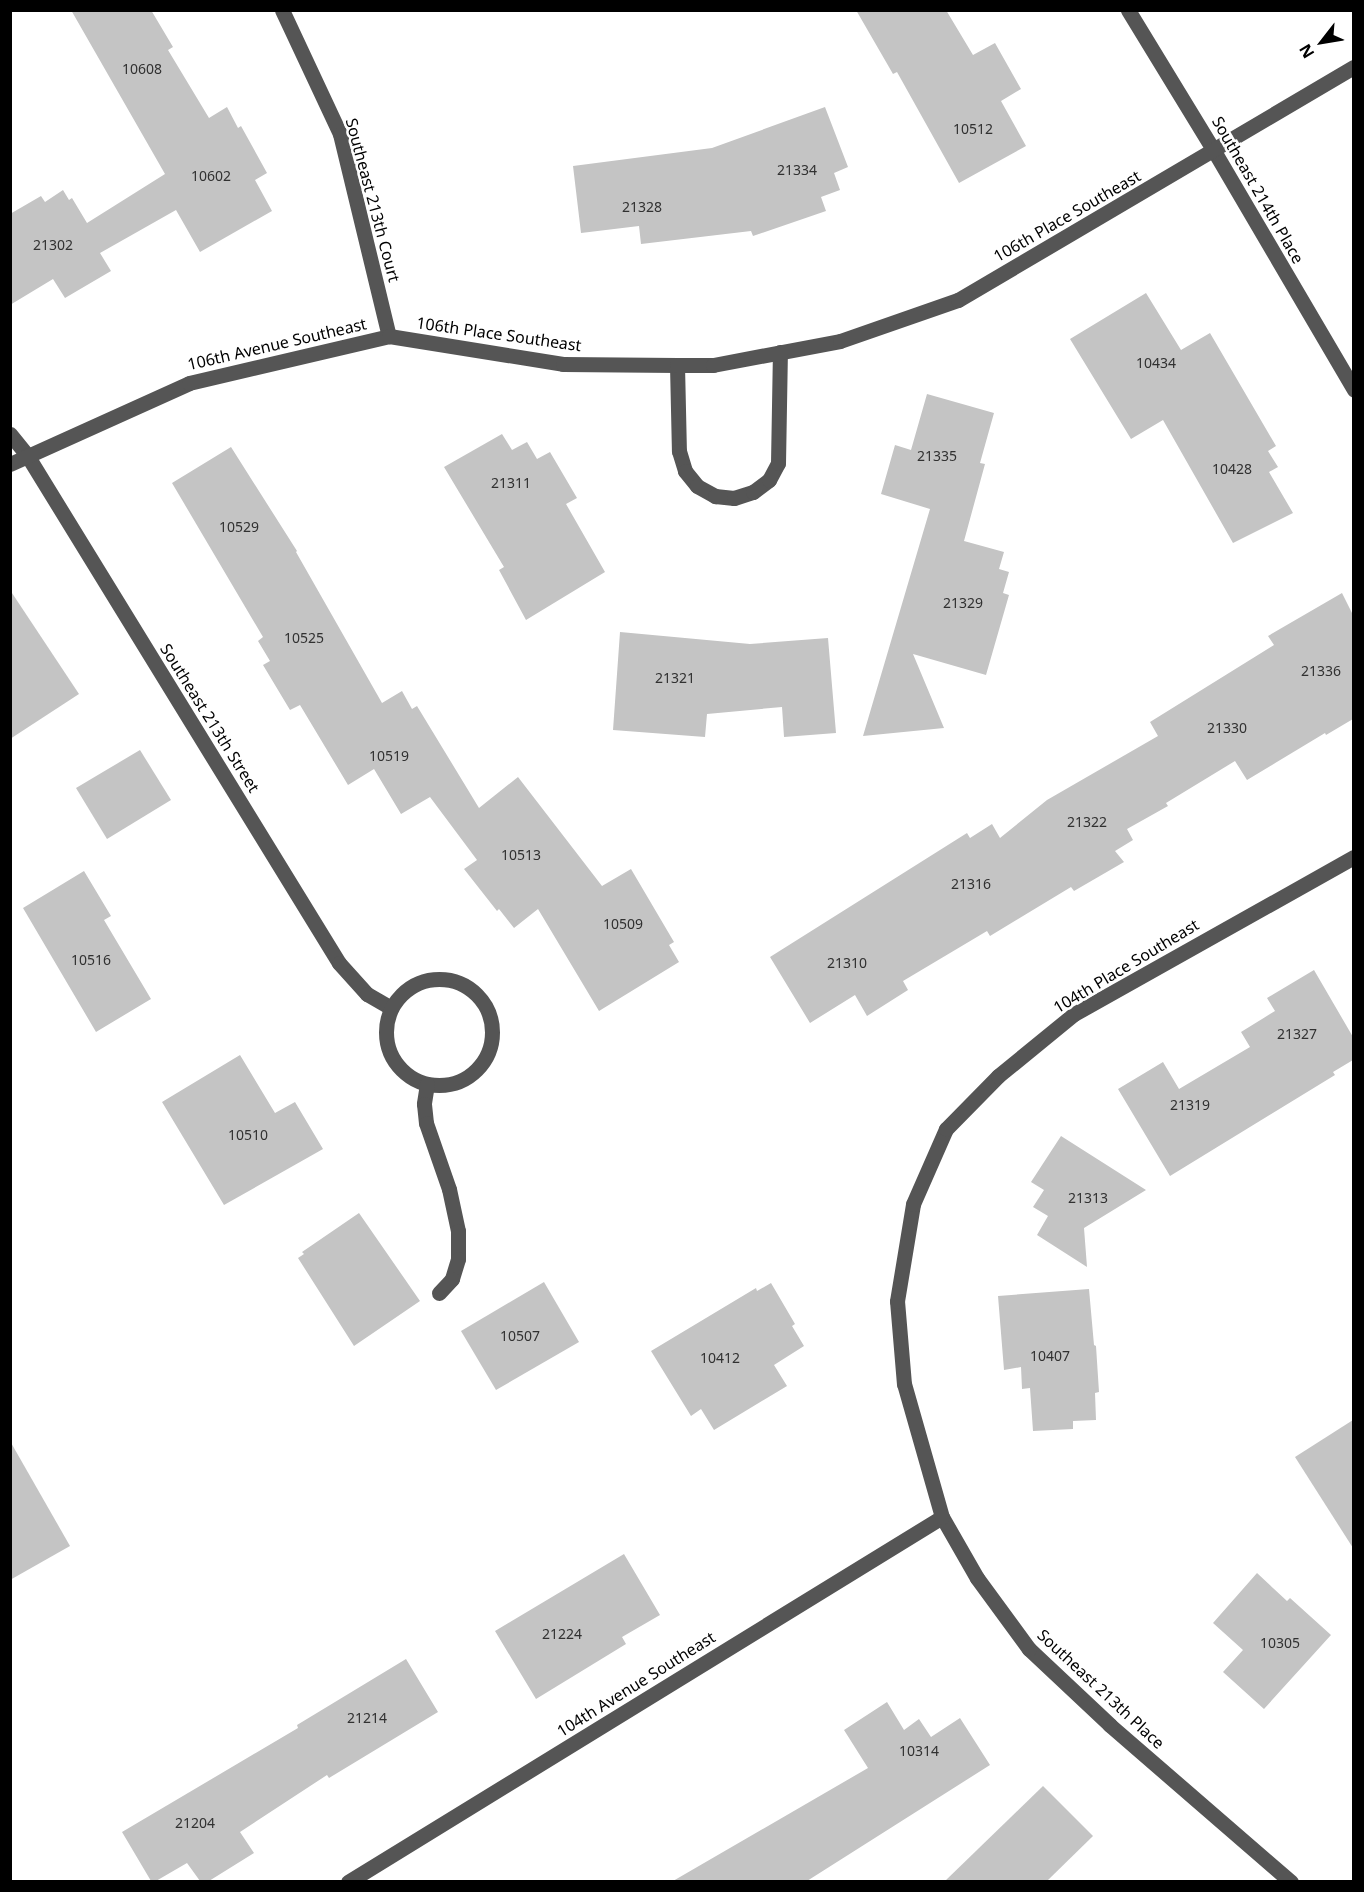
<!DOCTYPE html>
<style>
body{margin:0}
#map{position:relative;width:1364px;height:1892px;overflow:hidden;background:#fff;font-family:"Noto Sans",sans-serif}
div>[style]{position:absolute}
.building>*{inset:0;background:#c4c4c4}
.minor>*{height:15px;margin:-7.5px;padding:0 7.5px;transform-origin:7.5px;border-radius:7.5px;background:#555}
.minor>.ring{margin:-7.5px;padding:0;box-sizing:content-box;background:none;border:15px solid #555;border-radius:50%}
span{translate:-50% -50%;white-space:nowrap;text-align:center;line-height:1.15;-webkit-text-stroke:5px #fff;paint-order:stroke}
.number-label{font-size:14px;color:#313131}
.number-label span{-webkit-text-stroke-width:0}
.street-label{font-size:16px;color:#000}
.frame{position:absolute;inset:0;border:12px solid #000;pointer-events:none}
.north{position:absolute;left:1292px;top:12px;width:60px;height:60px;-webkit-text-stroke:4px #fff;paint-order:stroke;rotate:239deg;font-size:16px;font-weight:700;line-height:24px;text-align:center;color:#000}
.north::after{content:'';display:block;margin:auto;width:21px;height:27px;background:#000;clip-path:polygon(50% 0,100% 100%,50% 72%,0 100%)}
</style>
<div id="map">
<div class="building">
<i style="clip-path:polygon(71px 10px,151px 10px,173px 47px,168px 50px,209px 118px,227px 107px,238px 128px,241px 126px,267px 173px,255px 180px,272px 211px,200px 252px,176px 210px,100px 253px,111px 271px,65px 298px,53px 279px,10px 305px,10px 214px,41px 196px,45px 202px,63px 190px,69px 200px,72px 198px,87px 223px,165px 174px)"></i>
<i style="clip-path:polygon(856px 10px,946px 10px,973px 55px,995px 43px,1021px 89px,1001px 101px,1026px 146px,959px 183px,897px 72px,893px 74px)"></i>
<i style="clip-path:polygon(825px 107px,848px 167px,834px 173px,840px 190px,821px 197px,826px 211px,753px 236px,751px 231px,641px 244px,639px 226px,581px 233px,573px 166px,712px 148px)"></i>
<i style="clip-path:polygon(1146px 293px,1181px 350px,1210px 333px,1276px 446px,1268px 451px,1278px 467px,1269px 472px,1293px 513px,1233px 543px,1163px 420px,1131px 439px,1070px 339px)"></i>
<i style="clip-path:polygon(927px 394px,994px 413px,980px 463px,985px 464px,964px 541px,1004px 552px,999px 569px,1009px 572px,1003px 593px,1009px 595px,986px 675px,913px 654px,944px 728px,863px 736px,930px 509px,881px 494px,895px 445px,911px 450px)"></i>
<i style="clip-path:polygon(502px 434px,512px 450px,527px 442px,537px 459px,550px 452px,577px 498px,566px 504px,605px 572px,526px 620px,499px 570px,504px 567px,444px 467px)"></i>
<i style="clip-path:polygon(231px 447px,297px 551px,296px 552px,382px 703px,402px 691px,412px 709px,417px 706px,479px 808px,518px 777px,602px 886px,631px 869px,674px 942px,669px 945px,679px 962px,599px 1011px,538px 909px,514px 928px,499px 909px,497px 911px,464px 869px,477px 860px,430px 797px,401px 814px,374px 769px,348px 785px,300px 705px,290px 710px,263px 665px,270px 661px,258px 641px,263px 637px,172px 483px)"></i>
<i style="clip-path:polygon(10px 590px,79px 694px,10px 739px)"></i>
<i style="clip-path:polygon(1342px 593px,1353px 615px,1353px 719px,1326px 735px,1325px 733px,1247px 780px,1235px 761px,1166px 803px,1168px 806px,1127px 829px,1133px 840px,1115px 851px,1124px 862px,1074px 891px,1071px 887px,990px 936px,987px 931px,903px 981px,908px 990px,867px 1016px,855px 995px,810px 1023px,770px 957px,967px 833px,970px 838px,992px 824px,1000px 838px,1047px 800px,1158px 736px,1150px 722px,1274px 645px,1268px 636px)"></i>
<i style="clip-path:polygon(620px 632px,750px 644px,828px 638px,836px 733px,784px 737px,782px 707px,707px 714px,705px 737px,613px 730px)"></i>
<i style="clip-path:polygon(140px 750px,171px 800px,107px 839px,76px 788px)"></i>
<i style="clip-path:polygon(84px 871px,111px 916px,104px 920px,151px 999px,96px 1032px,23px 908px)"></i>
<i style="clip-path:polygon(1314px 970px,1353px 1037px,1353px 1060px,1333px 1072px,1335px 1075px,1170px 1176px,1118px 1089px,1163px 1062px,1179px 1089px,1250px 1047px,1241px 1032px,1275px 1011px,1267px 998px)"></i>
<i style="clip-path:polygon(240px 1055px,275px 1113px,295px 1102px,323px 1149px,224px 1205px,162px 1102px)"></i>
<i style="clip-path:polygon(1061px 1136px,1146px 1190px,1084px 1228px,1087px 1267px,1037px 1235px,1048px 1216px,1033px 1207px,1044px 1190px,1031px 1182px)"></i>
<i style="clip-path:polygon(359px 1213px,420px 1301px,354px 1346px,298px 1258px,304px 1254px,302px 1252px)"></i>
<i style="clip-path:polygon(544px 1282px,579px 1342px,496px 1390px,461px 1331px)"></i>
<i style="clip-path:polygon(771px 1283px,795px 1324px,792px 1326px,804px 1346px,774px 1365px,787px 1386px,714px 1430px,701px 1409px,691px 1416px,651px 1351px,756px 1288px,757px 1291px)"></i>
<i style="clip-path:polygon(1089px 1289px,1094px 1345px,1096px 1346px,1099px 1392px,1095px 1393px,1096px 1420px,1073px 1421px,1073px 1429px,1033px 1431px,1030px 1388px,1022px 1389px,1021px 1367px,1004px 1370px,998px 1296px)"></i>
<i style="clip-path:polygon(1353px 1420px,1353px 1548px,1295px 1457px)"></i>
<i style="clip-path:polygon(10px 1441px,70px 1546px,10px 1580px)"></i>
<i style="clip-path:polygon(624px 1554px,660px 1615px,622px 1637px,626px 1644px,536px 1699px,495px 1631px)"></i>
<i style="clip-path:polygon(1257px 1573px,1287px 1601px,1290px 1598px,1331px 1635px,1264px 1709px,1223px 1672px,1243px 1650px,1213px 1623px)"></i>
<i style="clip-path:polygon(406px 1659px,438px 1712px,329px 1778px,327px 1775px,240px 1832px,254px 1853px,209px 1881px,200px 1881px,187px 1863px,156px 1881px,151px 1881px,122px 1832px,298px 1728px,297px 1725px)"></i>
<i style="clip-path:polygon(887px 1702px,904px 1730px,919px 1719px,931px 1737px,960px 1718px,990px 1765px,807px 1881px,673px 1881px,868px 1768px,844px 1730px)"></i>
<i style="clip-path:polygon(1043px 1786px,1093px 1836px,1047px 1881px,945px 1881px)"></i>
</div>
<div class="minor">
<i style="left:282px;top:10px;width:137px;rotate:64.9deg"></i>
<i style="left:340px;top:134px;width:208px;rotate:76.4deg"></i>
<i style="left:1128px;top:10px;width:165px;rotate:58.6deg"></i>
<i style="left:1214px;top:151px;width:277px;rotate:59.6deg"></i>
<i style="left:677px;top:365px;width:86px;rotate:88.7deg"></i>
<i style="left:679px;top:451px;width:21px;rotate:73deg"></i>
<i style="left:685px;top:471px;width:19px;rotate:51deg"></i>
<i style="left:697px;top:486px;width:21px;rotate:29deg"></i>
<i style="left:715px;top:496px;width:19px;rotate:6deg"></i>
<i style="left:734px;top:498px;width:20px;rotate:-18deg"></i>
<i style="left:753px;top:492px;width:20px;rotate:-37deg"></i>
<i style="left:769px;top:480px;width:19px;rotate:-62deg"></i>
<i style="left:778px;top:463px;width:111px;rotate:-89deg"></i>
<i style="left:10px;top:434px;width:27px;rotate:51deg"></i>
<i style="left:27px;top:455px;width:596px;rotate:58.44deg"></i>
<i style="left:339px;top:963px;width:42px;rotate:47.9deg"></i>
<i style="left:367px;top:994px;width:28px;rotate:30deg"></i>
<i style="left:10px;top:464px;width:196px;rotate:-24.3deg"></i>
<i style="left:189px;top:383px;width:205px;rotate:-13.2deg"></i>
<i style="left:389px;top:336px;width:176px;rotate:9.1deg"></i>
<i style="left:563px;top:364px;width:114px;rotate:0.5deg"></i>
<i style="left:677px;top:365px;width:36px"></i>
<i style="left:713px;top:365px;width:129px;rotate:-10.7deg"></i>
<i style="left:840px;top:341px;width:125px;rotate:-19.2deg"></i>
<i style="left:958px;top:300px;width:459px;rotate:-30.5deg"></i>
<i class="ring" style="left:386px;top:979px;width:91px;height:91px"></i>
<i style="left:427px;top:1084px;width:20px;rotate:99deg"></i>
<i style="left:424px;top:1104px;width:19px;rotate:84deg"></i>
<i style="left:426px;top:1123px;width:70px;rotate:70.8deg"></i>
<i style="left:449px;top:1189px;width:43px;rotate:77.9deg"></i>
<i style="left:458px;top:1231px;width:28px;rotate:90deg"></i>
<i style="left:458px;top:1259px;width:21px;rotate:107deg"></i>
<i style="left:452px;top:1279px;width:19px;rotate:133deg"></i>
<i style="left:348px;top:1882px;width:697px;rotate:-31.57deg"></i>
<i style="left:1291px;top:1882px;width:240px;rotate:-139.1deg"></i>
<i style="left:1110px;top:1725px;width:111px;rotate:-136.8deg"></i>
<i style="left:1029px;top:1649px;width:88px;rotate:-126.2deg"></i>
<i style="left:977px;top:1578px;width:70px;rotate:-119.8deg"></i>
<i style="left:942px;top:1517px;width:138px;rotate:-105.9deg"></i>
<i style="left:904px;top:1384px;width:83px;rotate:-94.8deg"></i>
<i style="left:897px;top:1301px;width:98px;rotate:-80.6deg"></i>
<i style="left:913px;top:1204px;width:82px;rotate:-66.3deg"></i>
<i style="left:946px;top:1129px;width:74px;rotate:-45.5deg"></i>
<i style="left:998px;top:1076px;width:98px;rotate:-39.2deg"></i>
<i style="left:1074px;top:1014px;width:321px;rotate:-29.3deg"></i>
</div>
<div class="number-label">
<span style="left:142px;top:69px">10608</span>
<span style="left:973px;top:129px">10512</span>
<span style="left:797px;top:170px">21334</span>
<span style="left:211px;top:176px">10602</span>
<span style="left:642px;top:207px">21328</span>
<span style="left:53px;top:245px">21302</span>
<span style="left:1156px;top:363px">10434</span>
<span style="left:937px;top:456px">21335</span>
<span style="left:1232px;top:469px">10428</span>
<span style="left:511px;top:483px">21311</span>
<span style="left:239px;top:527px">10529</span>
<span style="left:963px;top:603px">21329</span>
<span style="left:304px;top:638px">10525</span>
<span style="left:1321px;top:671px">21336</span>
<span style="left:675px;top:678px">21321</span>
<span style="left:1227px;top:728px">21330</span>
<span style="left:389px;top:756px">10519</span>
<span style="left:1087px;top:822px">21322</span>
<span style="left:521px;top:855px">10513</span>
<span style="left:971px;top:884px">21316</span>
<span style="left:623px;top:924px">10509</span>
<span style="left:91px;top:960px">10516</span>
<span style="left:847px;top:963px">21310</span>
<span style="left:1297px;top:1034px">21327</span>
<span style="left:1190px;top:1105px">21319</span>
<span style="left:248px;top:1135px">10510</span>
<span style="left:1088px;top:1198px">21313</span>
<span style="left:520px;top:1336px">10507</span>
<span style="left:1050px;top:1356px">10407</span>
<span style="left:720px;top:1358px">10412</span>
<span style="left:562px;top:1634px">21224</span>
<span style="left:1280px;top:1643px">10305</span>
<span style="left:367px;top:1718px">21214</span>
<span style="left:919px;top:1751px">10314</span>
<span style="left:195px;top:1823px">21204</span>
</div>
<div class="street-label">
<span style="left:1258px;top:190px;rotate:60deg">Southeast 214th Place</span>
<span style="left:373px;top:200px;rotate:75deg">Southeast 213th Court</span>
<span style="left:1067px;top:216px;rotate:-30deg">106th Place Southeast</span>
<span style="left:499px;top:334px;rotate:8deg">106th Place Southeast</span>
<span style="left:277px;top:344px;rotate:-13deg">106th Avenue Southeast</span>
<span style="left:210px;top:718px;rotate:58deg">Southeast 213th Street</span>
<span style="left:1126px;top:966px;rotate:-31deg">104th Place Southeast</span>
<span style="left:636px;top:1684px;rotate:-32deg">104th Avenue Southeast</span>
<span style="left:1101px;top:1689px;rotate:43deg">Southeast 213th Place</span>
</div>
<div class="frame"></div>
<div class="north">N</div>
</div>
